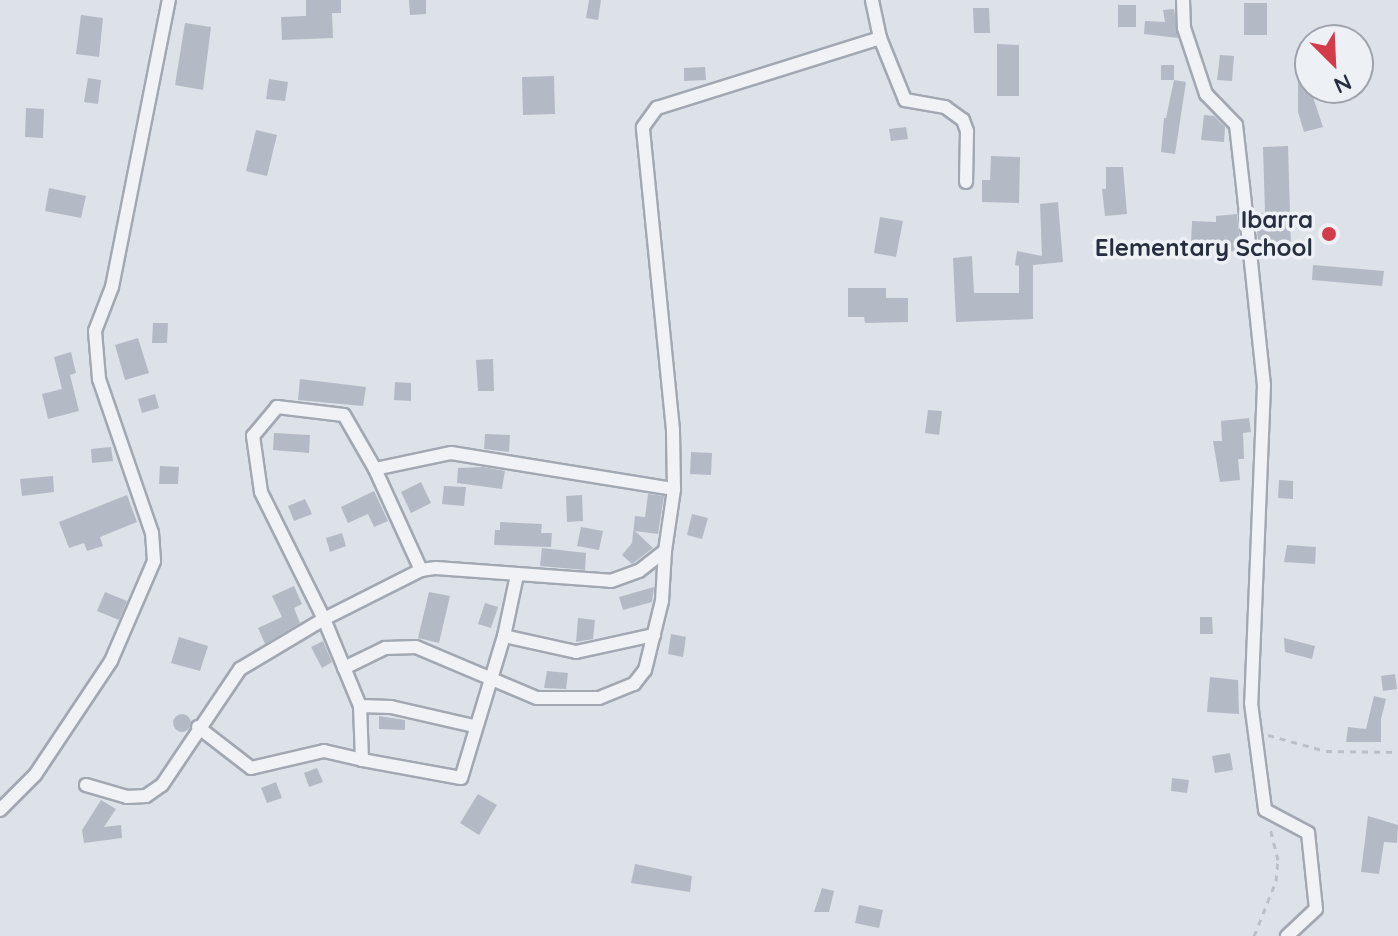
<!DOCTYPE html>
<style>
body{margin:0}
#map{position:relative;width:1398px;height:936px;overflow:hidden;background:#dde1e8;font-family:Quicksand,sans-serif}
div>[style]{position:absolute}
.building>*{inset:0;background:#b4bac5}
.round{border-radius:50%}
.path>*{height:3px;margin-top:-1.5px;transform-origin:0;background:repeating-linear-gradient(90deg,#bbbfc6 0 6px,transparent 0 12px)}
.roads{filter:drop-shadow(2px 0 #a2a8b2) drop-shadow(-2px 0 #a2a8b2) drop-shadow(0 2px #a2a8b2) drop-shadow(0 -2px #a2a8b2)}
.street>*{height:12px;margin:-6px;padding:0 6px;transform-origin:6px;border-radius:6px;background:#f0f2f6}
.dots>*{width:22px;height:22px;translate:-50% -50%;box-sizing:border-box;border:4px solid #edf0f5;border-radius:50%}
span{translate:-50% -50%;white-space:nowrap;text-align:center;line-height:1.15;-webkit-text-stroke:7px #edf0f5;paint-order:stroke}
.poi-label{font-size:24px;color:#262e3f;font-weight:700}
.right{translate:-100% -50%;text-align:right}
.north{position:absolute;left:1294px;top:24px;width:80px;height:80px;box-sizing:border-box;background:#edf0f5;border:2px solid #9da2ac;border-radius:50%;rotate:156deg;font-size:22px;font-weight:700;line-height:32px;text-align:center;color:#262e3f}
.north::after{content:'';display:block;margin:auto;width:28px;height:36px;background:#d43b4a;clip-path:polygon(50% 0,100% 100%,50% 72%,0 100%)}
</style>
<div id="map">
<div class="building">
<i style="clip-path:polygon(306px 0,341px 0,341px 13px,332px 13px,333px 38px,282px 40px,281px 17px,306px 16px)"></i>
<i style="clip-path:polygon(409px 0,426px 0,426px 14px,410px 15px)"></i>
<i style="clip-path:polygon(589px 0,601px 0,598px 20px,586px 18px)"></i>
<i style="clip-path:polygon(1244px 3px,1267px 3px,1267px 35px,1244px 35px)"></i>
<i style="clip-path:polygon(1118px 5px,1136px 5px,1136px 27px,1118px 27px)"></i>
<i style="clip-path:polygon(973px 8px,989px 8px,990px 33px,974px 33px)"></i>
<i style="clip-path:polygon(1174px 9px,1178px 38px,1144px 34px,1145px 21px,1165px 22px,1163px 10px)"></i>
<i style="clip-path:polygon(81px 15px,103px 18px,99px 57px,76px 54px)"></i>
<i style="clip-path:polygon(185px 23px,211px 27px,203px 90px,175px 85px)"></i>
<i style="clip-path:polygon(997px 44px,1019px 45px,1019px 96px,997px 96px)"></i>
<i style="clip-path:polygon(1220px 55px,1234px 56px,1232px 81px,1217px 80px)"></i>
<i style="clip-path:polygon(1161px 65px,1174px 65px,1174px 80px,1161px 80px)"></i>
<i style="clip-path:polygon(705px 67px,706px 80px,684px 81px,684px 68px)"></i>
<i style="clip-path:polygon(1298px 72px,1310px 72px,1310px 88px,1323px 127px,1304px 132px,1298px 112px)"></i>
<i style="clip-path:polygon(554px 76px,555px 114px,523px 115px,522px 77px)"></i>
<i style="clip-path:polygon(88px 78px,101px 80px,98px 104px,84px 102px)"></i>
<i style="clip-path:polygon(269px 79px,288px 82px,285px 101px,266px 99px)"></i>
<i style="clip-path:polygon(1174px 80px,1186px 82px,1175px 154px,1161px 152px,1164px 118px,1166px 118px)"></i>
<i style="clip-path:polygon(26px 108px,44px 109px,43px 138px,25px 137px)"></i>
<i style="clip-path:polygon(1204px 115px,1214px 116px,1225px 127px,1224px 142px,1201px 140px)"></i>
<i style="clip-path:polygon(906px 127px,908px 139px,891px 141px,889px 129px)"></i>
<i style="clip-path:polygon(256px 130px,277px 135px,267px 176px,246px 171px)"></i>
<i style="clip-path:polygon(1288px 146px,1291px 247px,1259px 248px,1255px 213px,1265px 213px,1263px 147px)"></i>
<i style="clip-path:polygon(991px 156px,1020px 157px,1019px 203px,982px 202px,982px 180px,990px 180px)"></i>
<i style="clip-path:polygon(1106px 167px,1123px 167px,1127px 214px,1105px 216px,1102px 189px,1106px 189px)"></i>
<i style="clip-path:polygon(49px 188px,86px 196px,81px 218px,45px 211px)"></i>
<i style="clip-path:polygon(1058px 202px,1063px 262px,1033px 265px,1033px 319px,956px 322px,953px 258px,972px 256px,974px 293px,1019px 293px,1019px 266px,1015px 265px,1017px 251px,1042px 256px,1040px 204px)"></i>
<i style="clip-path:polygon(1237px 214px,1241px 251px,1218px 252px,1218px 243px,1191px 242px,1192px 221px,1216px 222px,1216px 216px)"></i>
<i style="clip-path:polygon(880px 217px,903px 221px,896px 257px,874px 253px)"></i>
<i style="clip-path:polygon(1313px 265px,1384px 271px,1382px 286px,1312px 280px)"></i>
<i style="clip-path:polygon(848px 288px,886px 288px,886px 298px,908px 298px,908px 322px,865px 323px,864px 317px,848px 317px)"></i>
<i style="clip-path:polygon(153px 323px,168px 323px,167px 343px,152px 343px)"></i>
<i style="clip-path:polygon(138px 338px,149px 373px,125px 380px,115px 345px)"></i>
<i style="clip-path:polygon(71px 352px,76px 373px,70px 375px,79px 411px,48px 419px,42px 394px,62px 389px,54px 357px)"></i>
<i style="clip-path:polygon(493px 359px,494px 391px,478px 391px,476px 360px)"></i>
<i style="clip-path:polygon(300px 379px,366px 387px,363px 406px,298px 400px)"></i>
<i style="clip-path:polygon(395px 382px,411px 383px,411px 401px,394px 400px)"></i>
<i style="clip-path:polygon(155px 394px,159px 408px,142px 413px,138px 399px)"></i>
<i style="clip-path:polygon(928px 410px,942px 411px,939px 435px,925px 433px)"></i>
<i style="clip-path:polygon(1249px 418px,1251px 432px,1243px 433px,1244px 459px,1238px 459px,1240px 480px,1220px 482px,1213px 441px,1222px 441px,1221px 421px)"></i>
<i style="clip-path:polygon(274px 433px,310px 435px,309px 453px,273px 450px)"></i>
<i style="clip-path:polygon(485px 434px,510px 435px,509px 452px,484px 449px)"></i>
<i style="clip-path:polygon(111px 447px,113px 461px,92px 463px,91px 449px)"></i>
<i style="clip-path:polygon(691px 452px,712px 453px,711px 475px,690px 474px)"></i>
<i style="clip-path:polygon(160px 466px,179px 467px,178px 484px,159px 484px)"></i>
<i style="clip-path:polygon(483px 467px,505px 471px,502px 489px,457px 483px,458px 468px)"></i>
<i style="clip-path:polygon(53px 476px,54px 492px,22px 496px,20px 479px)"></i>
<i style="clip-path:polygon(1279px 480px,1293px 481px,1293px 499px,1278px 498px)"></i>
<i style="clip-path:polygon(421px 482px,431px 503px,411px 513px,401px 492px)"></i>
<i style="clip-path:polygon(444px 486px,466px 487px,464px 506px,442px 504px)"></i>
<i style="clip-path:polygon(374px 491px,388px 521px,374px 527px,368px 514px,348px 523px,341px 507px)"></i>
<i style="clip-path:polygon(648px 494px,664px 496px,658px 534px,635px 531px,653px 548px,632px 564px,622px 555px,632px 543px,635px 516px,645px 517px)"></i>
<i style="clip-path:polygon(127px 495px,137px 522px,100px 537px,103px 546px,87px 551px,84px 543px,69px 548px,59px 522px)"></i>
<i style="clip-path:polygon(582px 495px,583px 521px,567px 522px,566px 496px)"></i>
<i style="clip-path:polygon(305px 499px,312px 514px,294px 521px,288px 506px)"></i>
<i style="clip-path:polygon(692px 514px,708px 518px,702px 539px,687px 535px)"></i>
<i style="clip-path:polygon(500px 522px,542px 524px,541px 533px,552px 533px,551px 547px,494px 545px,495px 530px,500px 530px)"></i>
<i style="clip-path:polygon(581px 527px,603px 531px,599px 550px,577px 546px)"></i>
<i style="clip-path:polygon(342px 533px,346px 546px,330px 552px,326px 538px)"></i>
<i style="clip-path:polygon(1287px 545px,1316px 547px,1315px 564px,1284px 562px)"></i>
<i style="clip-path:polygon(542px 548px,586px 553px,585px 570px,540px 566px)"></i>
<i style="clip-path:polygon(294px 586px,302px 604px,294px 608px,300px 623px,265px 644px,258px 628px,282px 617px,272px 596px)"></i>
<i style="clip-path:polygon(654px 587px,652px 602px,623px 610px,619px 597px)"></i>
<i style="clip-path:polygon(105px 592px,127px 601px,119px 620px,97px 611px)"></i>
<i style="clip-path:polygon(429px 592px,450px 596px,439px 643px,418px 638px)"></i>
<i style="clip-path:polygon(485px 603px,498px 607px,491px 628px,478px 624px)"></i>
<i style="clip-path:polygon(1200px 617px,1212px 617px,1213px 634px,1200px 634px)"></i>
<i style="clip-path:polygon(578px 618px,595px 620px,593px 639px,576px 642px)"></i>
<i style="clip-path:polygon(671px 634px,686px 637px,683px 657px,668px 654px)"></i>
<i style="clip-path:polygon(179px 637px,208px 646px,200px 671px,171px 663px)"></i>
<i style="clip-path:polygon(1284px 638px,1315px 646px,1312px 659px,1285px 652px)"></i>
<i style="clip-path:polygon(323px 641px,332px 662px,322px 668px,311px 647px)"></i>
<i style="clip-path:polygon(547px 671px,568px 673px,566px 689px,544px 688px)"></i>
<i style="clip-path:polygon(1395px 674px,1397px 689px,1383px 691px,1381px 676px)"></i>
<i style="clip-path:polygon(1210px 677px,1238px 680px,1239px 714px,1207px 712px)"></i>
<i style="clip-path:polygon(1374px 696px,1386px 699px,1381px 719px,1381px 742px,1346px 742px,1348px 727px,1366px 729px)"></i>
<i class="round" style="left:173px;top:714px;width:18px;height:18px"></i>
<i style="clip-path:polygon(379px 716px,405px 720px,405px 730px,379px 729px)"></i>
<i style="clip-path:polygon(1230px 753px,1233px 770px,1215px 773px,1212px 756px)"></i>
<i style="clip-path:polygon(317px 768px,323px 782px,309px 787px,304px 773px)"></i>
<i style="clip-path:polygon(1172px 778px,1189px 780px,1187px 793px,1171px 791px)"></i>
<i style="clip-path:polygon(276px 782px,282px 798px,267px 803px,261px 788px)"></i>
<i style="clip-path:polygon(478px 794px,497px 805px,479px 835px,460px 823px)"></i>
<i style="clip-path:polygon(101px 800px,116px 809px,104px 827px,121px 825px,122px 838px,84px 843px,82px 830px)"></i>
<i style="clip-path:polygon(1368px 816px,1398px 825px,1397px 843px,1384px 842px,1379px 874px,1361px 872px)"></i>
<i style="clip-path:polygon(635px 864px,692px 876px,690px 892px,631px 883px)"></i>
<i style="clip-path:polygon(822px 888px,834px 891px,829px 912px,814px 912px)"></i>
<i style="clip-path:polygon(859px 905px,883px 910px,879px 928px,855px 923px)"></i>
</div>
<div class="path">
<i style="left:1268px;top:735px;width:60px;rotate:15.4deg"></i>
<i style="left:1326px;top:751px;width:72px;rotate:0.8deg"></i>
<i style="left:1254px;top:936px;width:59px;rotate:-68.2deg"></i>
<i style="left:1276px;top:881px;width:21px;rotate:-85deg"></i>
<i style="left:1278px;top:860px;width:32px;rotate:-104deg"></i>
</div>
<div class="roads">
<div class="street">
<i style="left:1183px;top:0;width:28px;rotate:88deg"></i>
<i style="left:1184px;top:28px;width:70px;rotate:71.6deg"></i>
<i style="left:1206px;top:94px;width:43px;rotate:45.9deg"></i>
<i style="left:1236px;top:125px;width:61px;rotate:83.5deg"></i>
<i style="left:1243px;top:186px;width:200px;rotate:84deg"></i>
<i style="left:1264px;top:385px;width:318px;rotate:92.3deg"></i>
<i style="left:1251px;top:703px;width:108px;rotate:82.5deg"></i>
<i style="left:1265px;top:810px;width:49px;rotate:28.1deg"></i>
<i style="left:1308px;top:833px;width:76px;rotate:84deg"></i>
<i style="left:1316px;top:909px;width:40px;rotate:137deg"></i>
<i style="left:880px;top:38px;width:67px;rotate:68deg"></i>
<i style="left:905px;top:100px;width:41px;rotate:9.9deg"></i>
<i style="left:945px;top:107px;width:22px;rotate:36deg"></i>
<i style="left:963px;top:120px;width:12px;rotate:70deg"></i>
<i style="left:967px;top:131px;width:51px;rotate:91.1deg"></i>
<i style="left:375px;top:469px;width:111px;rotate:65.5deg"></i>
<i style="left:517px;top:575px;width:62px;rotate:102deg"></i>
<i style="left:504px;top:636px;width:148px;rotate:106.8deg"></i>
<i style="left:461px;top:778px;width:101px;rotate:-169.7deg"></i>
<i style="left:362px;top:760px;width:54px;rotate:-92.1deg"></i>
<i style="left:360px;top:706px;width:94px;rotate:-112.5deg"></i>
<i style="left:324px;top:619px;width:142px;rotate:-116.4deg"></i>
<i style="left:261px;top:492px;width:57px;rotate:-98.1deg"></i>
<i style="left:253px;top:436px;width:38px;rotate:-50deg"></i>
<i style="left:277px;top:407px;width:67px;rotate:6.8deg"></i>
<i style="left:344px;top:415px;width:62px;rotate:60.1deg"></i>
<i style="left:375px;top:469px;width:78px;rotate:-11.9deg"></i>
<i style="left:451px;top:453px;width:226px;rotate:9.2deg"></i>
<i style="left:504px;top:636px;width:74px;rotate:12.5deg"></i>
<i style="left:576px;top:652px;width:80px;rotate:-12.3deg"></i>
<i style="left:344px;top:668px;width:46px;rotate:-26deg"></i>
<i style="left:385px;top:648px;width:31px;rotate:-2deg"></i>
<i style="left:416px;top:647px;width:131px;rotate:22.9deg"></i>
<i style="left:537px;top:698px;width:62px"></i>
<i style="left:599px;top:698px;width:38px;rotate:-22deg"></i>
<i style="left:634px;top:684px;width:18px;rotate:-52deg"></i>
<i style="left:645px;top:670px;width:71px;rotate:-76.2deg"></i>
<i style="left:662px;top:601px;width:50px;rotate:-86.6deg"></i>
<i style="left:360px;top:706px;width:31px;rotate:2deg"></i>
<i style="left:391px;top:707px;width:85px;rotate:12.9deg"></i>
<i style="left:198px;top:727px;width:67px;rotate:37.7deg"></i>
<i style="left:251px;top:768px;width:75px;rotate:-13.1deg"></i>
<i style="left:324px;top:751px;width:39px;rotate:13deg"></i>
<i style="left:86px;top:785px;width:43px;rotate:16.3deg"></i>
<i style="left:127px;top:797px;width:19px;rotate:-3deg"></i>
<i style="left:146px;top:796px;width:19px;rotate:-35deg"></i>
<i style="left:162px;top:785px;width:140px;rotate:-56.1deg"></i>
<i style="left:240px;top:669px;width:98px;rotate:-30.8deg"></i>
<i style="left:324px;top:619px;width:109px;rotate:-26.8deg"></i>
<i style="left:421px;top:570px;width:15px;rotate:-8deg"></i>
<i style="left:436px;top:568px;width:175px;rotate:4.2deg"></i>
<i style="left:611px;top:581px;width:30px;rotate:-20deg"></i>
<i style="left:639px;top:571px;width:33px;rotate:-38deg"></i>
<i style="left:665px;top:551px;width:63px;rotate:-81.7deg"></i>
<i style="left:674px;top:489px;width:59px;rotate:-91deg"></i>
<i style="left:673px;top:430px;width:304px;rotate:-95.7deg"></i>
<i style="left:643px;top:127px;width:24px;rotate:-54deg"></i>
<i style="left:657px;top:108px;width:234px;rotate:-17.4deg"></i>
<i style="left:880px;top:38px;width:39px;rotate:-102deg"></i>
<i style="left:0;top:810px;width:49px;rotate:-45deg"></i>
<i style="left:35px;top:775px;width:137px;rotate:-56.3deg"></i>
<i style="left:111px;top:661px;width:109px;rotate:-66.7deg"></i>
<i style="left:154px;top:561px;width:28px;rotate:-94deg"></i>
<i style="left:152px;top:533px;width:163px;rotate:-109deg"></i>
<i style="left:99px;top:379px;width:48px;rotate:-94.8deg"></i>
<i style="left:95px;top:331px;width:47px;rotate:-68.9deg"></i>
<i style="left:112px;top:287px;width:293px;rotate:-78.8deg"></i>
</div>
</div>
<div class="dots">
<i style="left:1329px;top:234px;background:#d43b4a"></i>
</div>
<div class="poi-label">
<span class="right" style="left:1313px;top:234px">Ibarra<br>Elementary School</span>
</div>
<div class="north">N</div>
</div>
